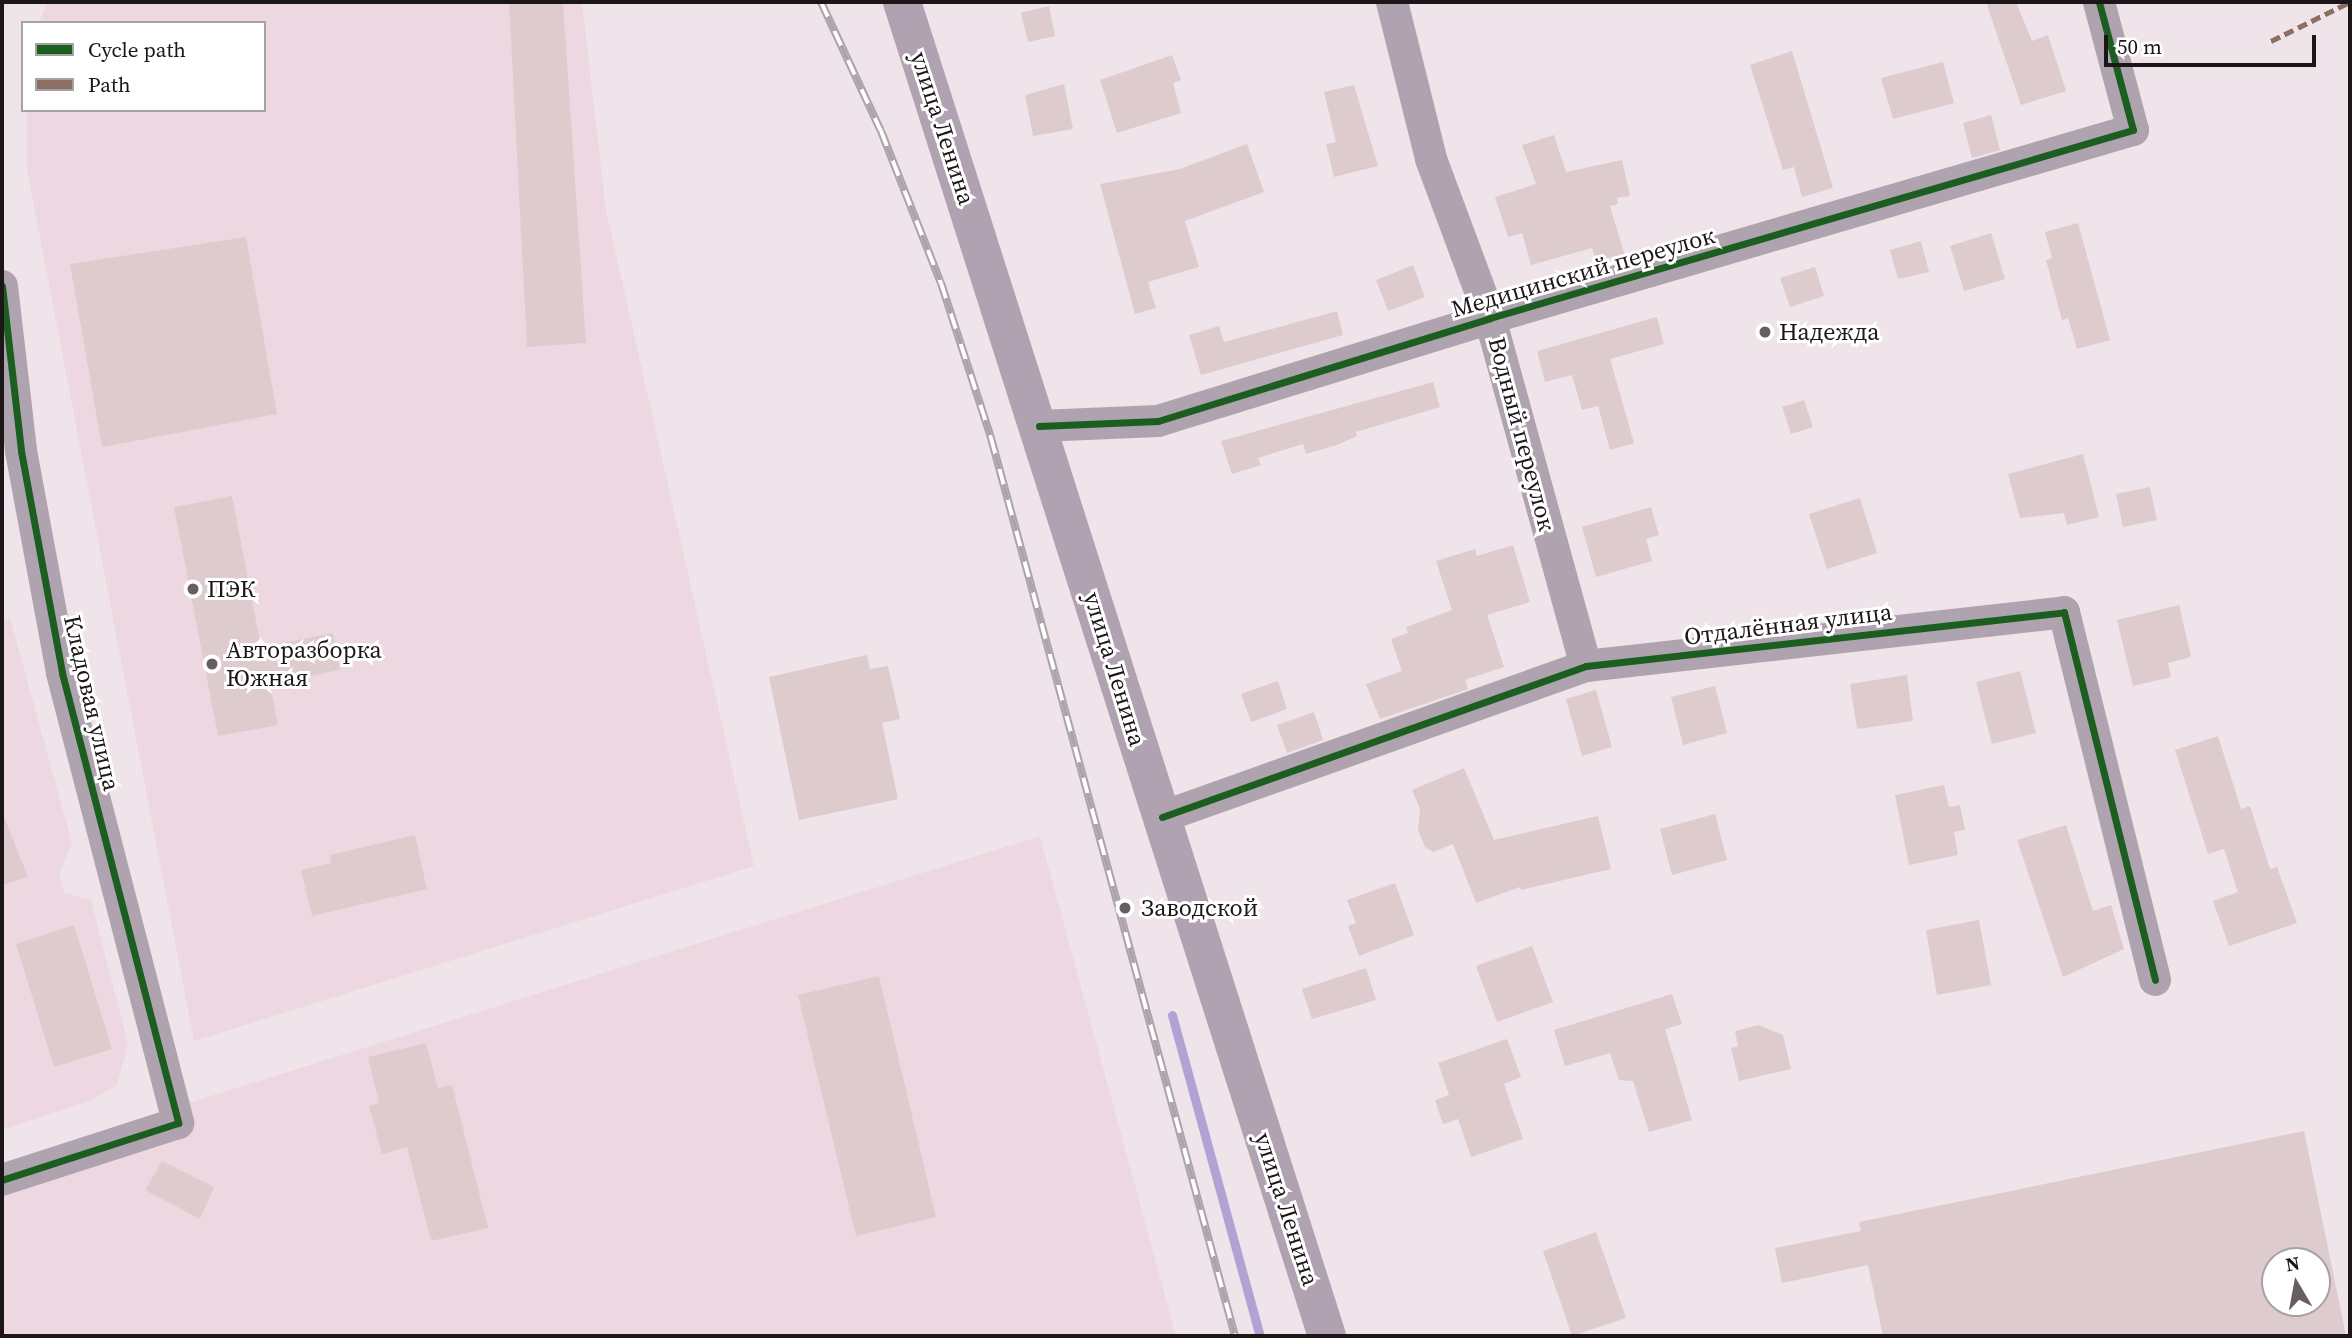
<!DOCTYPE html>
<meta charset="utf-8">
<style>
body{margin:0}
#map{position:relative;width:2352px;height:1338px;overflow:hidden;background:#efe4e9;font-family:"Source Serif 4",serif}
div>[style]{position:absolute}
.built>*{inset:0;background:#edd8e1}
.stream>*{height:9px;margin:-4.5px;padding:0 4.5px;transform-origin:4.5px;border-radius:4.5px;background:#b1a2d4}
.building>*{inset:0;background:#decbce}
.street>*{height:32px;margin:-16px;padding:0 16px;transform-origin:16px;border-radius:16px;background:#b0a3b0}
.secondary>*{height:38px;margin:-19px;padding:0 19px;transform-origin:19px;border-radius:19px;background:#b0a2b0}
.rail>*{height:8px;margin-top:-4px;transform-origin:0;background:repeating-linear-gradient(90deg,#fff 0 16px,#ada3ab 0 32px);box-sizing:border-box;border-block:2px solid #ada3ab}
.quiet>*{height:5px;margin-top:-2.5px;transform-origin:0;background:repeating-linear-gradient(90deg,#8d6e63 0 10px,transparent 0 15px)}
.cycleway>*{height:7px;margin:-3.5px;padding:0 3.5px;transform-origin:3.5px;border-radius:3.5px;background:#1b5e20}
.dots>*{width:19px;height:19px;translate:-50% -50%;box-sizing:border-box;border:4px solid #fff;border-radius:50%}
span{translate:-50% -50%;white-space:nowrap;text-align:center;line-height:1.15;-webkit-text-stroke:6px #fff;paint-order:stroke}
.street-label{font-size:24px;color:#1d1619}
.poi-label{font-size:24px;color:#1d1619}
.left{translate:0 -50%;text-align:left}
.frame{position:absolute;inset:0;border:4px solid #1d1619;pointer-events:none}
.legend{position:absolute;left:21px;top:21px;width:245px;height:91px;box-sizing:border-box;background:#fff;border:2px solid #a5a2a3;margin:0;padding:9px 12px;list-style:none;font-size:21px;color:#1d1619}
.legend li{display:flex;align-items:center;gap:14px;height:35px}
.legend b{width:35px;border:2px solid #a5a2a3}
.north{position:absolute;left:2261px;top:1247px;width:70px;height:70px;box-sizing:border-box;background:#fff;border:2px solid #a5a2a3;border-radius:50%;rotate:350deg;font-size:19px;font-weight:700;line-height:28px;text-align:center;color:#1d1619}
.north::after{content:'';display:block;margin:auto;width:24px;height:32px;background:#665e62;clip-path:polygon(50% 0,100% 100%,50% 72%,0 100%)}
.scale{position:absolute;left:2104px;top:35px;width:212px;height:32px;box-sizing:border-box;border:4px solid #1d1619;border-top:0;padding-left:9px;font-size:21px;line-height:24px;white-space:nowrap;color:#1d1619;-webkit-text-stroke:5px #fff;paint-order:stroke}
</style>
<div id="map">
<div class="built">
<i style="clip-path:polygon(47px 2px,582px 2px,606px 210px,754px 866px,194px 1041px,27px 170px,27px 110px,264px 110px,264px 23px,39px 23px)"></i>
<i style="clip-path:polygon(10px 618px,72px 843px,59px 874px,64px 893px,91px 900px,128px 1044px,117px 1085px,92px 1100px,2px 1130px,2px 620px)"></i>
<i style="clip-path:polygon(1040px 836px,1176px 1336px,2px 1336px,2px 1189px,179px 1106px)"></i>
</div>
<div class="stream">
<i style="left:1172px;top:1015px;width:333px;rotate:74.7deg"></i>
</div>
<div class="building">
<i style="clip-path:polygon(509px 2px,563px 2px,586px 343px,527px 347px)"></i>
<i style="clip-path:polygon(1986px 2px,2016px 2px,2032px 41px,2048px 35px,2066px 91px,2021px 105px)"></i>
<i style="clip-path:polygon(1049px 6px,1055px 36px,1028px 42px,1021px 13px)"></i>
<i style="clip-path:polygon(1792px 51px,1833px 188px,1802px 197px,1794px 167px,1783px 170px,1750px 65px)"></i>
<i style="clip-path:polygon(1172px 55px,1181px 80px,1173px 83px,1181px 113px,1117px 133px,1100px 80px)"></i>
<i style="clip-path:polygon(1943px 62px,1954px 103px,1893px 119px,1881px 78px)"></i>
<i style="clip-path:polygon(1064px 84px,1073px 129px,1033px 136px,1025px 95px)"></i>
<i style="clip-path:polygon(1354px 85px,1378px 166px,1334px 177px,1326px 144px,1336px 142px,1324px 92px)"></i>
<i style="clip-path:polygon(1991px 115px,2000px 150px,1972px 158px,1963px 123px)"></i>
<i style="clip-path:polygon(1554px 135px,1566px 172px,1622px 160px,1630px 196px,1617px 198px,1618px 204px,1610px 206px,1625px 256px,1597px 264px,1592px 248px,1531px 265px,1522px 233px,1508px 237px,1495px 197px,1536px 184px,1522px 145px)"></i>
<i style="clip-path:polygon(1247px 144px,1264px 192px,1185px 221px,1199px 267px,1148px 282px,1156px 308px,1135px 314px,1100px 184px,1180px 169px)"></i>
<i style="clip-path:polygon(2078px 223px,2110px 340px,2077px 349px,2068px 318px,2062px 320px,2046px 260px,2052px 258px,2045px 232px)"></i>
<i style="clip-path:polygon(1991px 233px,2005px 279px,1964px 291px,1950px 246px)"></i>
<i style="clip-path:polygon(246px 237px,277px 414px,102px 447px,70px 264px)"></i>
<i style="clip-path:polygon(1921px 241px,1929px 272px,1898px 279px,1890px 250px)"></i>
<i style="clip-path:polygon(1413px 265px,1425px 297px,1388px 311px,1376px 280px)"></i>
<i style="clip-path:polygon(1815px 267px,1824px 296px,1790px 307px,1780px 278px)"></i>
<i style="clip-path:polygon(1337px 311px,1343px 335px,1201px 375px,1189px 335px,1219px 326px,1224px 342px)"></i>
<i style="clip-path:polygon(1657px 317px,1664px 344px,1610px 359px,1634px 443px,1610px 450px,1598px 406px,1582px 410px,1572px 375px,1545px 382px,1537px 351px)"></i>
<i style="clip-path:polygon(1433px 382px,1440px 407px,1356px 432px,1357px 436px,1337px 445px,1306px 454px,1303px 444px,1258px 458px,1261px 465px,1232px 474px,1221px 441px)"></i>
<i style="clip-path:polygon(1804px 400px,1813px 427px,1791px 434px,1782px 407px)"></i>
<i style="clip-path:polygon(2083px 454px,2099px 517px,2067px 525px,2064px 513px,2020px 518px,2008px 474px)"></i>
<i style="clip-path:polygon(2150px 487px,2157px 520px,2123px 527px,2116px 494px)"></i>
<i style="clip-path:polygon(232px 496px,261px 647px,333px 633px,340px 670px,270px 684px,278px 725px,218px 736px,174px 507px)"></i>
<i style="clip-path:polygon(1860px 498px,1877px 553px,1827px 569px,1809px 514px)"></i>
<i style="clip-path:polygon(1651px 507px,1659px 535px,1646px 539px,1652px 561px,1596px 577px,1582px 527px)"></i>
<i style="clip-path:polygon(1513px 545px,1530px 602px,1487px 615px,1504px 667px,1465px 680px,1468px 689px,1380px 719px,1366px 684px,1402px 671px,1391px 639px,1408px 633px,1406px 627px,1452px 610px,1436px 561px,1475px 549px,1477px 556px)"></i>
<i style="clip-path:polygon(2179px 605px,2191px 657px,2168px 663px,2171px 677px,2133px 686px,2117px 620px)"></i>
<i style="clip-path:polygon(867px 655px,870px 669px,888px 666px,900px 719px,882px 723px,898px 799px,799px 820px,769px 677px)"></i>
<i style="clip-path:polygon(2020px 671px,2036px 733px,1992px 744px,1976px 682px)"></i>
<i style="clip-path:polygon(1907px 675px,1913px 721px,1857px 729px,1850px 684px)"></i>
<i style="clip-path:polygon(1278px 681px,1287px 709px,1251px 722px,1241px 694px)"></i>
<i style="clip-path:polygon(1715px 686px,1727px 733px,1683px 745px,1671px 697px)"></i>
<i style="clip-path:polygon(1596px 690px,1612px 747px,1582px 756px,1566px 699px)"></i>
<i style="clip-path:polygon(1314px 712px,1323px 740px,1287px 753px,1277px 725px)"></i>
<i style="clip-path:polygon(2218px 736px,2241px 809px,2250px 806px,2270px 869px,2277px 867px,2297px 923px,2229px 946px,2213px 901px,2238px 892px,2224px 849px,2208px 854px,2175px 750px)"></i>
<i style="clip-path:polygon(1464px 768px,1494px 840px,1598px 816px,1611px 869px,1521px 890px,1520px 887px,1476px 903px,1453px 844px,1433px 852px,1425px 847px,1418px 830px,1420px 809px,1412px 790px)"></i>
<i style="clip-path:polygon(1944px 785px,1949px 807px,1960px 805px,1965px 830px,1954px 832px,1958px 855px,1909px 865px,1895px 795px)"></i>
<i style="clip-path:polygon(2px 812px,28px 877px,2px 885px)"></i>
<i style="clip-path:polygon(1715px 814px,1727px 860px,1672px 875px,1660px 829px)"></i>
<i style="clip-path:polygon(2066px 825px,2093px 911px,2111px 905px,2124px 949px,2063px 977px,2017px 840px)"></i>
<i style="clip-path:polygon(415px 835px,427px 889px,312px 916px,301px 870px,331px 863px,330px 855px)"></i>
<i style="clip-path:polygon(1395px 883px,1414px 935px,1359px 956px,1348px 926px,1356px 923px,1347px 900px)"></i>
<i style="clip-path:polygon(1979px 920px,1991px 985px,1937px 995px,1926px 930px)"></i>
<i style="clip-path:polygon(74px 925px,112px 1049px,54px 1067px,16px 944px)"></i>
<i style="clip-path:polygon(1532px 946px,1553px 1002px,1497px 1022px,1476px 966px)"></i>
<i style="clip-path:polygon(1366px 968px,1376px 1000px,1312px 1019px,1302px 989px)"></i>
<i style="clip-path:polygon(879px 976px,936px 1217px,856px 1236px,798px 995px)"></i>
<i style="clip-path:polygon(1672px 994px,1682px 1024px,1665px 1029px,1692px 1120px,1649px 1132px,1633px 1081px,1619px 1080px,1610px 1053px,1565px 1066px,1554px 1030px)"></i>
<i style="clip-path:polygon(1758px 1025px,1783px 1035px,1791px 1069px,1739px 1081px,1731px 1048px,1738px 1046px,1735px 1031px)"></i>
<i style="clip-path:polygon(1507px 1039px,1521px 1077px,1504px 1084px,1523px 1139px,1471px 1157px,1458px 1119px,1443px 1124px,1435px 1100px,1449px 1095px,1438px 1063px)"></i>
<i style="clip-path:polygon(426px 1043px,438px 1088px,452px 1085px,488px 1228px,431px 1241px,407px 1147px,382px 1154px,369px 1106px,379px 1103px,368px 1057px)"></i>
<i style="clip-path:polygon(evenodd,2304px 1131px,2346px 1336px,1883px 1336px,1868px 1265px,1782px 1283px,1775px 1248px,1861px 1231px,1859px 1222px,2304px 1131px,2275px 1261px,2317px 1261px,2317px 1303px,2275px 1303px,2275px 1261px)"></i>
<i style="clip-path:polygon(162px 1161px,214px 1187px,200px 1219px,145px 1190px)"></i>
<i style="clip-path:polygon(1596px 1232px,1626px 1318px,1572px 1336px,1543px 1251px)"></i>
</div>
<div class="street">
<i style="left:1392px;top:2px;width:162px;rotate:76deg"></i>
<i style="left:1431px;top:159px;width:170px;rotate:69.6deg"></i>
<i style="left:1490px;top:318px;width:361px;rotate:74.6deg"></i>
<i style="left:2px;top:286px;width:166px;rotate:83.4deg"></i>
<i style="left:21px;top:451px;width:226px;rotate:79.5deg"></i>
<i style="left:62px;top:673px;width:465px;rotate:75.5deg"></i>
<i style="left:178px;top:1123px;width:185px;rotate:162.1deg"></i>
<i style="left:1039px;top:426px;width:119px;rotate:-2.4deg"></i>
<i style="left:1158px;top:421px;width:348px;rotate:-17.2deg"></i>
<i style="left:1490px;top:318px;width:670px;rotate:-16.3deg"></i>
<i style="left:2133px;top:130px;width:132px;rotate:-104.9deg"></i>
<i style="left:1162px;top:817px;width:450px;rotate:-19.6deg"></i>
<i style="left:1586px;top:666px;width:481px;rotate:-6.4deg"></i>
<i style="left:2064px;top:612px;width:379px;rotate:76.1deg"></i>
</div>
<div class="secondary">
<i style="left:902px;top:2px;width:1400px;rotate:72.33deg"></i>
</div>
<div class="rail">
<i style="left:821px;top:2px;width:142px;rotate:65.1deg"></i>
<i style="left:881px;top:131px;width:163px;rotate:68.5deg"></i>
<i style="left:941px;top:283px;width:163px;rotate:72.1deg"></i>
<i style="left:991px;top:438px;width:931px;rotate:74.8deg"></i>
</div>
<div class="quiet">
<i style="left:2271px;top:41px;width:88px;rotate:-26.3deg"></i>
</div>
<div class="cycleway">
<i style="left:2px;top:286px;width:166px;rotate:83.4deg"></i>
<i style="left:21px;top:451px;width:226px;rotate:79.5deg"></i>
<i style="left:62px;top:673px;width:465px;rotate:75.5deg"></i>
<i style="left:178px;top:1123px;width:185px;rotate:162.1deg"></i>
<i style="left:1039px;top:426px;width:119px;rotate:-2.4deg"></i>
<i style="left:1158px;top:421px;width:348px;rotate:-17.2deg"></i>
<i style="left:1490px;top:318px;width:670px;rotate:-16.3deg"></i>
<i style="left:2133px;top:130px;width:132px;rotate:-104.9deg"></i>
<i style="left:1162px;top:817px;width:450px;rotate:-19.6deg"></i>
<i style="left:1586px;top:666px;width:481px;rotate:-6.4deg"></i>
<i style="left:2064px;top:612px;width:379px;rotate:76.1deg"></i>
</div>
<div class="dots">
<i style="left:1765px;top:332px;background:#665e62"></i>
<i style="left:193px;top:589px;background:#665e62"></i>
<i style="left:212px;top:664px;background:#665e62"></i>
<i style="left:1125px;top:908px;background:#665e62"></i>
</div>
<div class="street-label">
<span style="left:943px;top:128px;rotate:72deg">улица Ленина</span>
<span style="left:1583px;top:272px;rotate:-16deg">Медицинский переулок</span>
<span style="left:1522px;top:434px;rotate:75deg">Водный переулок</span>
<span style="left:1788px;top:624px;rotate:-7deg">Отдалённая улица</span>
<span style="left:1115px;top:669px;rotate:73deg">улица Ленина</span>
<span style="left:92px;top:703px;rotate:77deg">Кладовая улица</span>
<span style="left:1287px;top:1209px;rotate:72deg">улица Ленина</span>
</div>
<div class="poi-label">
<span class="left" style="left:1779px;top:332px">Надежда</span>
<span class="left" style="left:207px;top:589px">ПЭК</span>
<span class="left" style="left:226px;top:664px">Авторазборка<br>Южная</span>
<span class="left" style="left:1141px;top:908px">Заводской</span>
</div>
<div class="frame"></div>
<ul class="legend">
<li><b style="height:9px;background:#1b5e20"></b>Cycle path</li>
<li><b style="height:9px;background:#8d6e63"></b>Path</li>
</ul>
<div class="north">N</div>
<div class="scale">50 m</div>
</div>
